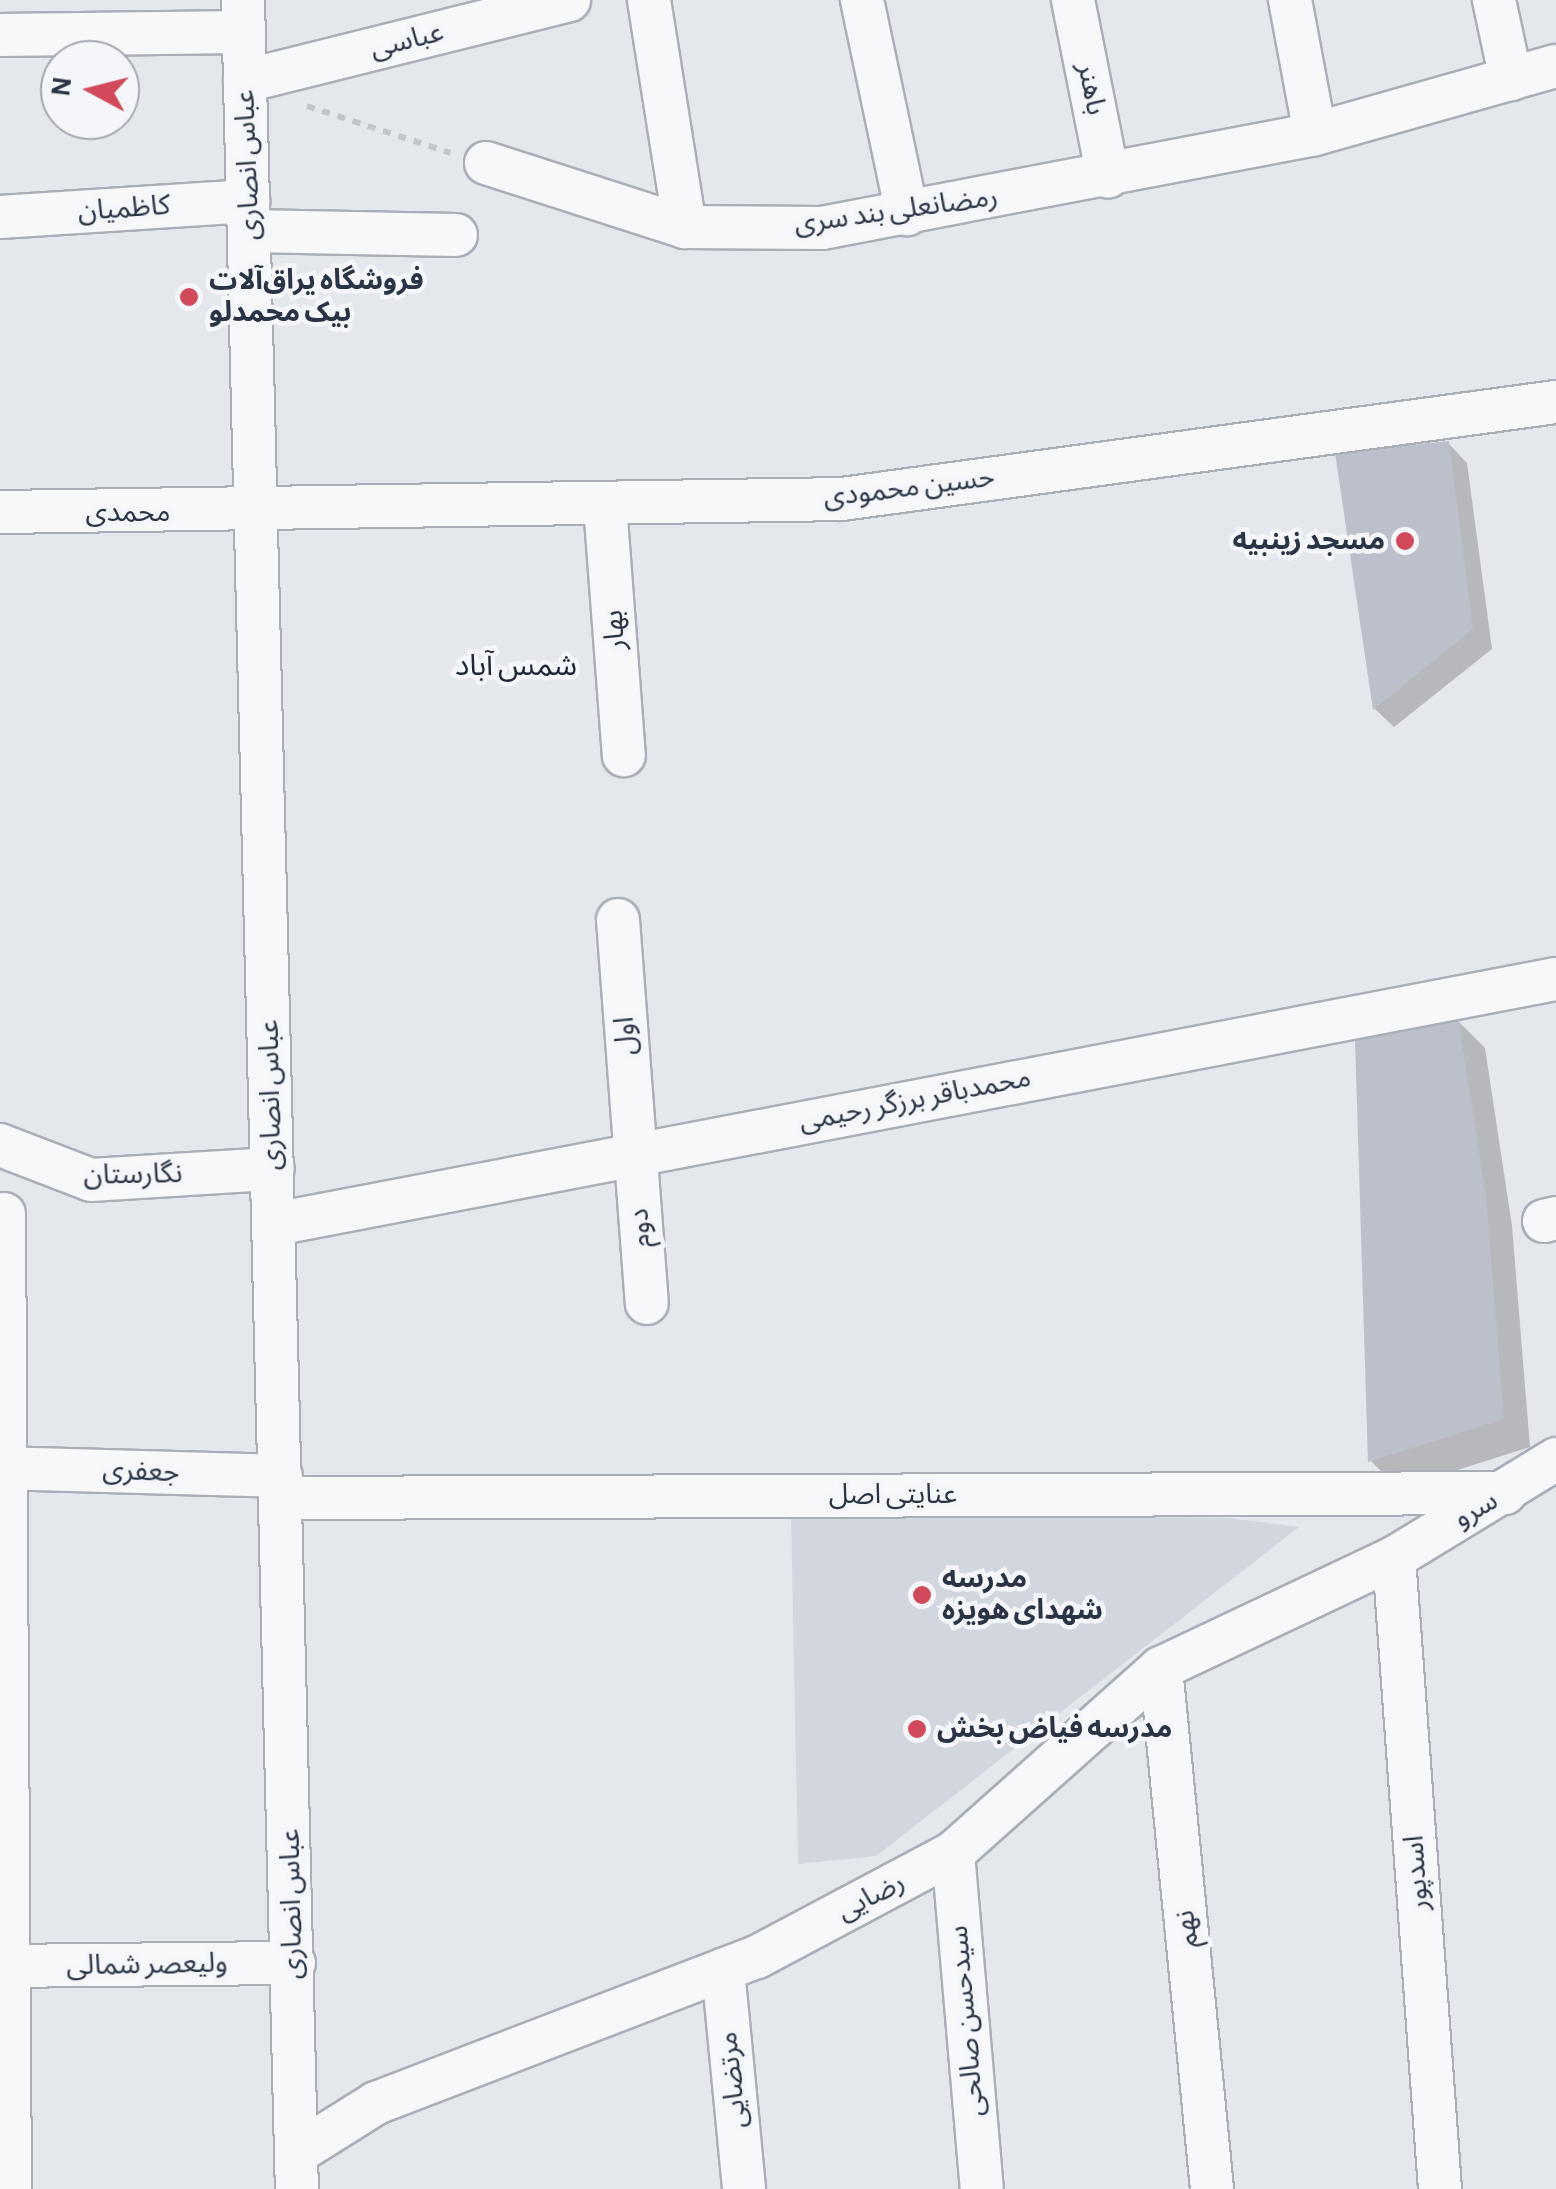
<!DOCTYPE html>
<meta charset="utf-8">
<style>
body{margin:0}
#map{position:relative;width:1556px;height:2189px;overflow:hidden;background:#e4e7ec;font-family:"Alegreya Sans","Noto Sans Arabic",sans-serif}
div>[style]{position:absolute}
.built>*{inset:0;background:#d2d6de}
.shadow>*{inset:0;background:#0003}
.building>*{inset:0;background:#bbc0ca}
.path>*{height:6px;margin-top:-3px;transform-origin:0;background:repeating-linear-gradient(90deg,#c2c5cb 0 8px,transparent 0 16px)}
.roads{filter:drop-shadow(2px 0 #a9aeb7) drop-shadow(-2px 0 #a9aeb7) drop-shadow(0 2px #a9aeb7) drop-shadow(0 -2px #a9aeb7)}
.minor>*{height:42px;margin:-21px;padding:0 21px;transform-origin:21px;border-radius:21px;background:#f7f8fa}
.dots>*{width:28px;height:28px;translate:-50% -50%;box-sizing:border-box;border:5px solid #f4f6f9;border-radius:50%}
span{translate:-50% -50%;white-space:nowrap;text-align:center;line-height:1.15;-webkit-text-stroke:9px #f4f6f9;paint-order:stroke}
.street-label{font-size:28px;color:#2b3445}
.poi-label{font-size:28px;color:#2b3445;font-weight:700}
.left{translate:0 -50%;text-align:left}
.right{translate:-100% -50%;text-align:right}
.neighbourhood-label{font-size:30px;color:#1d2536}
.north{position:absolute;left:40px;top:40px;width:100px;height:100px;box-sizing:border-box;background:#f4f6f9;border:2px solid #a4a8b1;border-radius:50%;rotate:277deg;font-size:28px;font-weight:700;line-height:40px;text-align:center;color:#2b3445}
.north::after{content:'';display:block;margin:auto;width:35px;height:45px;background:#d1495b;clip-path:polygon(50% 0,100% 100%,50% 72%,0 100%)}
</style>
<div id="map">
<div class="built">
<i style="clip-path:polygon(791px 1514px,1228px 1518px,1299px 1527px,876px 1856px,798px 1864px)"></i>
</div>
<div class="shadow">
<i style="clip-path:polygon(1448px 443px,1467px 463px,1492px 649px,1394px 727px,1375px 709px,1338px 455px)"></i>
<i style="clip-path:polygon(1457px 1020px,1485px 1048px,1512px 1226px,1530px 1447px,1398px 1489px,1371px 1461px,1358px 1042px)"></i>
</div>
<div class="building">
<i style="clip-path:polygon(1449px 441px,1473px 629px,1373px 710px,1335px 453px)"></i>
<i style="clip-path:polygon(1458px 1017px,1486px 1196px,1504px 1419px,1368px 1462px,1355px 1040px)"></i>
</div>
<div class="path">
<i style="left:307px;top:106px;width:151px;rotate:18.1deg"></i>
</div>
<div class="roads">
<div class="minor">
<i style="left:243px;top:0;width:2190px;rotate:88.59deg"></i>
<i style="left:649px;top:0;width:230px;rotate:81deg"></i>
<i style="left:862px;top:0;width:219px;rotate:78.1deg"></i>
<i style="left:1073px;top:0;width:180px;rotate:78.8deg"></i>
<i style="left:1290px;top:0;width:136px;rotate:79.4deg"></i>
<i style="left:1494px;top:0;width:81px;rotate:77.9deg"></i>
<i style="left:0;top:35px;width:244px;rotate:-0.7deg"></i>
<i style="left:245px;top:81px;width:334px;rotate:-14deg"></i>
<i style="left:486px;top:163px;width:209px;rotate:17.8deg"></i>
<i style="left:685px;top:227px;width:137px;rotate:0.4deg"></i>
<i style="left:822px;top:228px;width:502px;rotate:-10.79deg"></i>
<i style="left:1315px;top:134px;width:250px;rotate:-15.8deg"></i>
<i style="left:0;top:217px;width:249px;rotate:-3.7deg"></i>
<i style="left:249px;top:231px;width:207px;rotate:1.1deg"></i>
<i style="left:605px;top:505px;width:251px;rotate:85.7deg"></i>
<i style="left:0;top:512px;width:842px;rotate:-0.88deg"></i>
<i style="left:842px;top:499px;width:721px;rotate:-7.74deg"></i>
<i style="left:618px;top:920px;width:384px;rotate:85.7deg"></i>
<i style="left:0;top:1145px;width:97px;rotate:21deg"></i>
<i style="left:91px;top:1180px;width:182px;rotate:-3.5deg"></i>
<i style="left:4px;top:1214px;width:975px;rotate:89.65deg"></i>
<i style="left:1544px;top:1221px;width:12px;rotate:-14deg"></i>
<i style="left:275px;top:1224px;width:1304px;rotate:-10.83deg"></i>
<i style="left:0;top:1468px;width:281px;rotate:1.6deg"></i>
<i style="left:281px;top:1498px;width:1224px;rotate:-0.23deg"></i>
<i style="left:1394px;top:1558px;width:633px;rotate:85.83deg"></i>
<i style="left:1161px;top:1668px;width:523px;rotate:84.41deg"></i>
<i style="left:953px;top:1853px;width:337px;rotate:85.1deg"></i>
<i style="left:0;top:1966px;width:294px;rotate:-0.6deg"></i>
<i style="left:723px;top:1970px;width:220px;rotate:84.5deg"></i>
<i style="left:298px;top:2152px;width:92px;rotate:-32.1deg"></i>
<i style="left:376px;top:2103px;width:408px;rotate:-21deg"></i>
<i style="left:757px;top:1957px;width:222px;rotate:-28deg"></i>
<i style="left:953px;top:1853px;width:278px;rotate:-41.7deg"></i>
<i style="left:1161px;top:1668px;width:258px;rotate:-25.3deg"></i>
<i style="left:1394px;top:1558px;width:190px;rotate:-31.4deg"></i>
</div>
</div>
<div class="dots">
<i style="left:189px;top:297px;background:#d1495b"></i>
<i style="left:1405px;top:541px;background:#d1495b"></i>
<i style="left:922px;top:1595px;background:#d1495b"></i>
<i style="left:917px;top:1729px;background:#d1495b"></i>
</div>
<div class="street-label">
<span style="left:407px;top:41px;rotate:-14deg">عباسی</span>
<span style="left:1091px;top:89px;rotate:79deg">باهنر</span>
<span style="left:248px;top:165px;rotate:-92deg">عباس انصاری</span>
<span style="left:124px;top:209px;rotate:-4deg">کاظمیان</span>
<span style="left:896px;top:211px;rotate:-8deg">رمضانعلی بند سری</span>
<span style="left:909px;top:488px;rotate:-7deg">حسین محمودی</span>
<span style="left:128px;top:513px">محمدی</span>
<span style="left:615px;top:630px;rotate:-94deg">بهار</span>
<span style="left:626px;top:1036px;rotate:-94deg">اول</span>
<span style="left:271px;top:1095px;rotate:-91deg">عباس انصاری</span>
<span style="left:915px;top:1100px;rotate:-11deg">محمدباقر برزگر رحیمی</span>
<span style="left:133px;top:1175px;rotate:-1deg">نگارستان</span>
<span style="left:641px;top:1228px;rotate:-95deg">دوم</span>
<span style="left:141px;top:1472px;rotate:2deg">جعفری</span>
<span style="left:893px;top:1495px">عنایتی اصل</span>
<span style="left:1476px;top:1510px;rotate:-30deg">سرو</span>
<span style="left:1417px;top:1873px;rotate:-94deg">اسدپور</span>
<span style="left:871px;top:1897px;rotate:-28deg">رضایی</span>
<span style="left:292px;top:1904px;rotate:-91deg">عباس انصاری</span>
<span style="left:1187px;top:1929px;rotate:-96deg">نهم</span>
<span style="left:147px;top:1965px;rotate:-1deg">ولیعصر شمالی</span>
<span style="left:967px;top:2021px;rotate:-95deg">سیدحسن صالحی</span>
<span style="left:733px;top:2080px;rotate:-96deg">مرتضایی</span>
</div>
<div class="poi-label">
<span class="left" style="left:209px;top:297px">فروشگاه یراق‌آلات<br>بیک محمدلو</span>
<span class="right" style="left:1385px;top:541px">مسجد زینبیه</span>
<span class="left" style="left:942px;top:1595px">مدرسه<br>شهدای هویزه</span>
<span class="left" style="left:937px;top:1729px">مدرسه فیاض بخش</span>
</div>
<div class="neighbourhood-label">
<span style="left:516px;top:666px">شمس آباد</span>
</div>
<div class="north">N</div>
</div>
